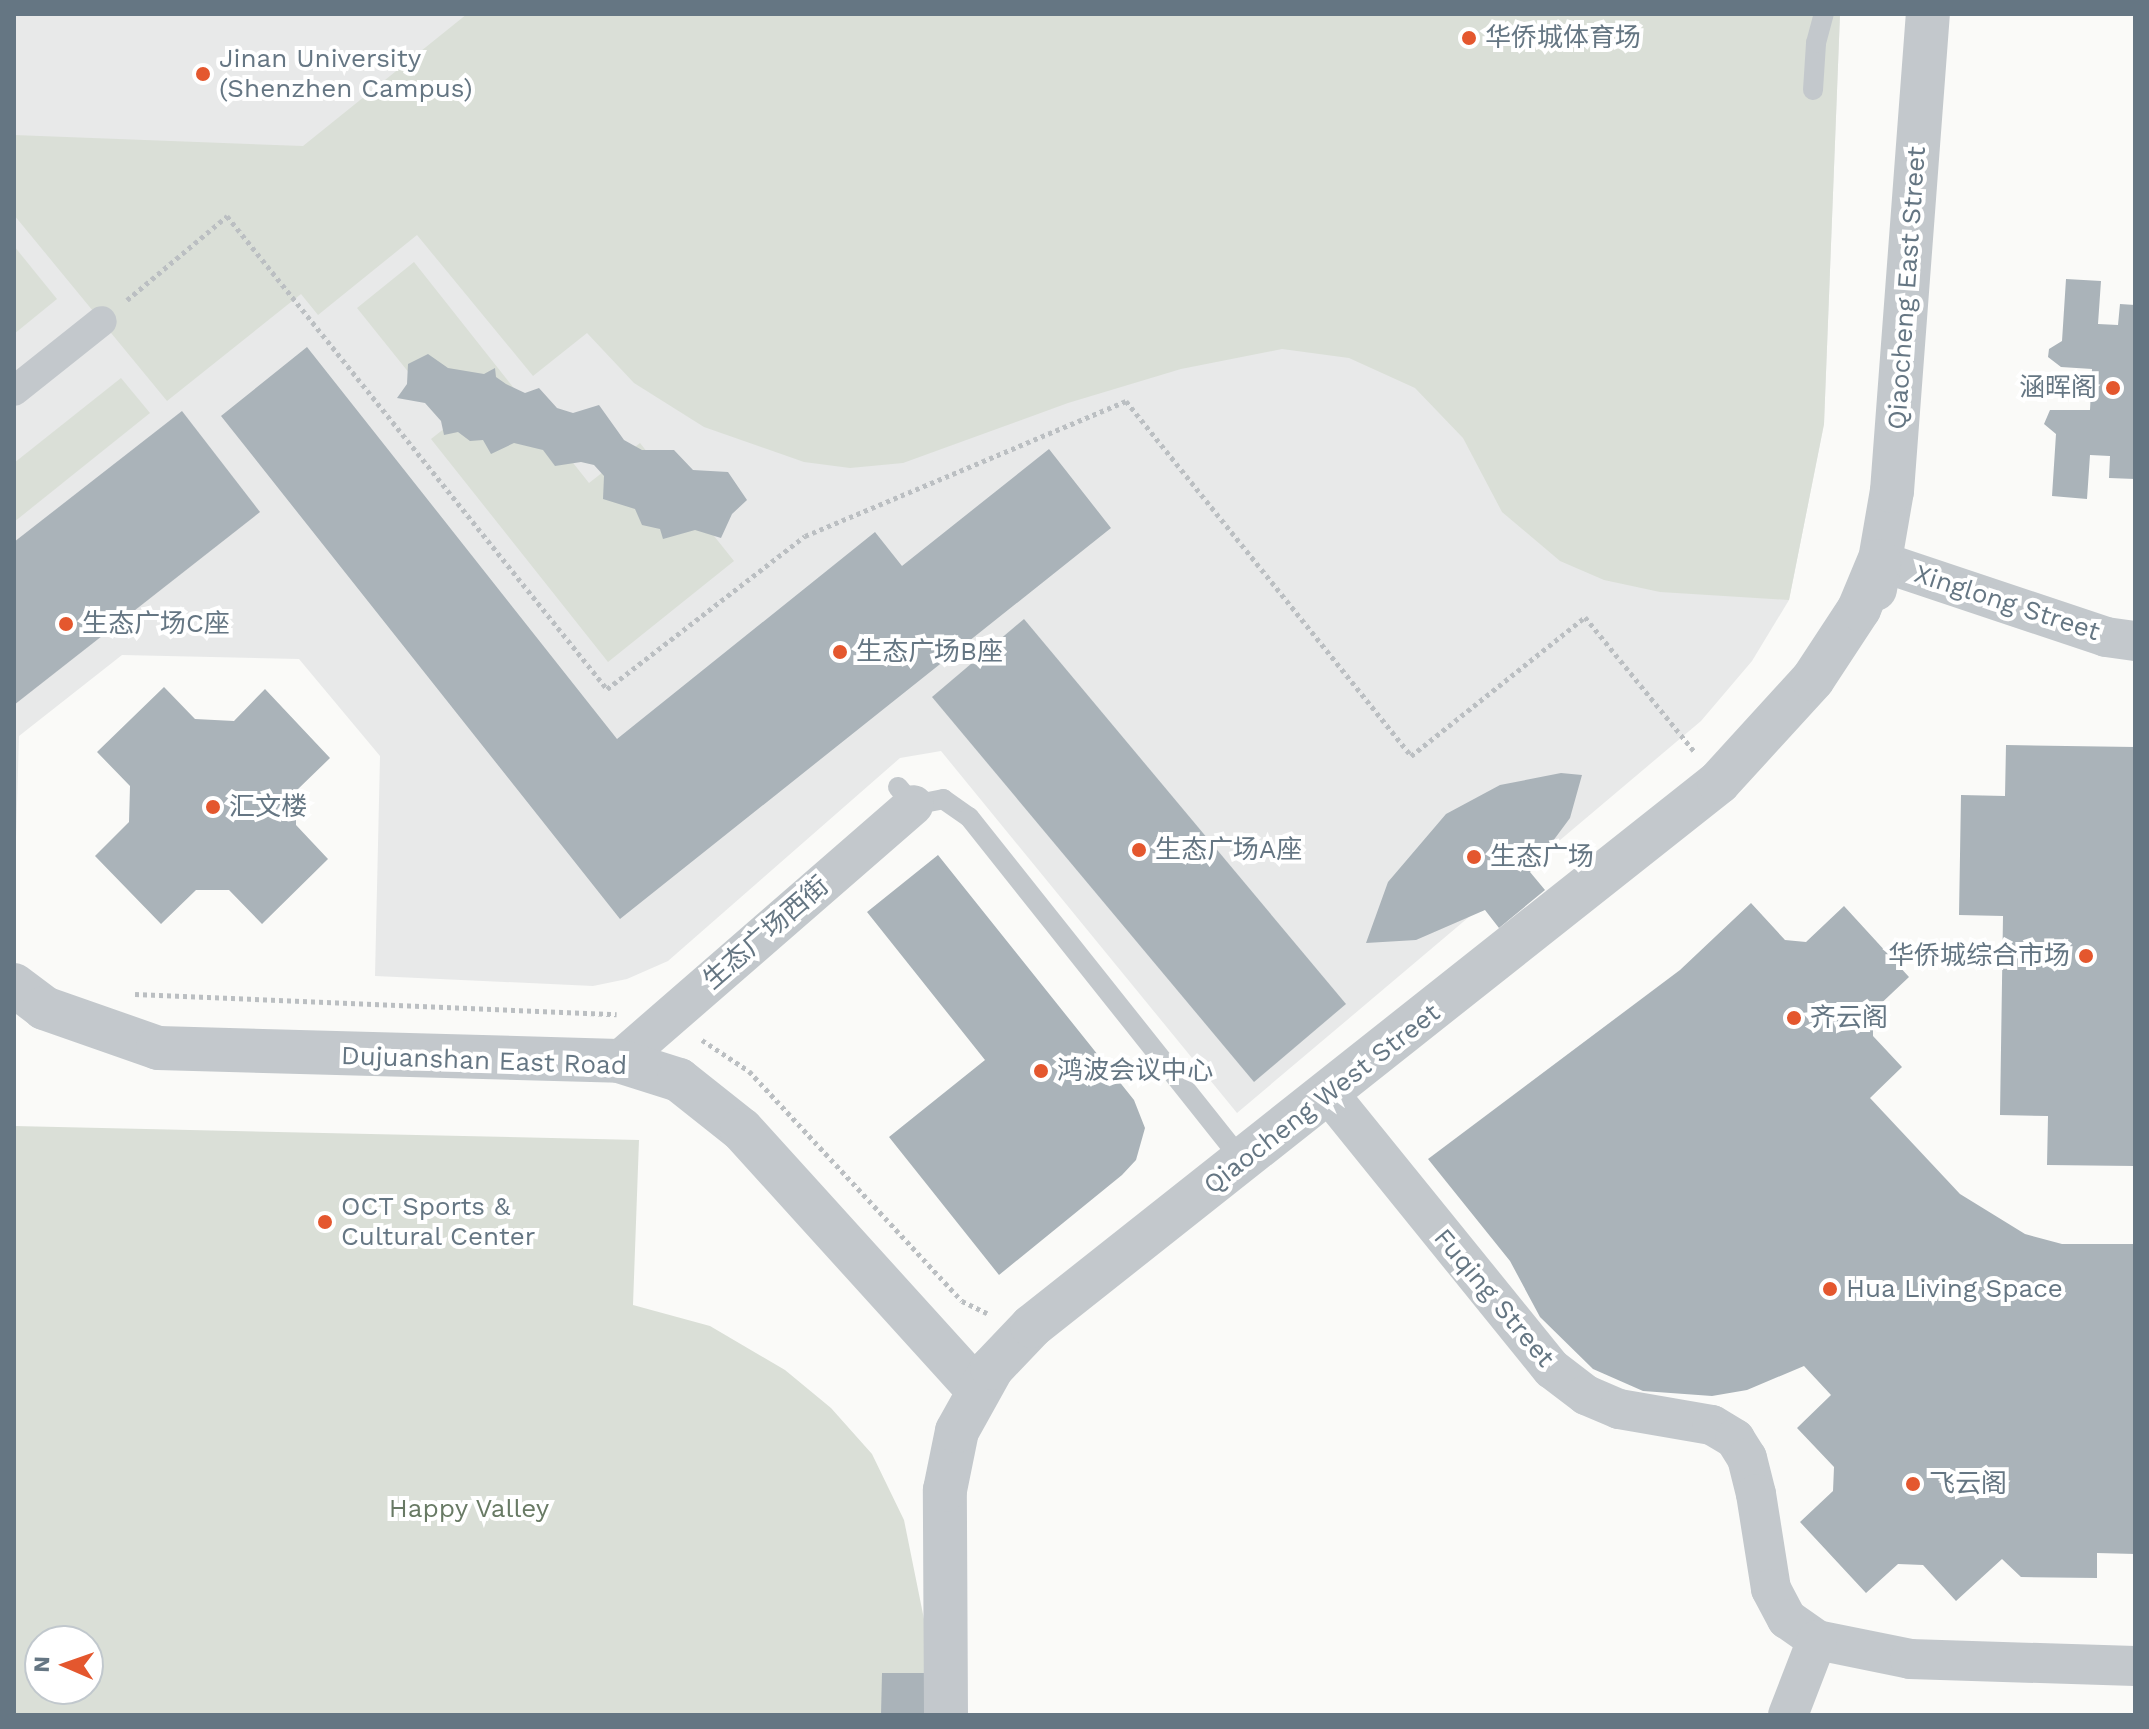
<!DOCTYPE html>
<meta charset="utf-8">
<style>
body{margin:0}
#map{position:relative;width:2149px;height:1729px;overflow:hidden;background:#fafaf8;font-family:"Work Sans","Noto Sans SC",sans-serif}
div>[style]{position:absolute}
.built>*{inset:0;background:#e8e9e9}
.green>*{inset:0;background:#dadfd7}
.building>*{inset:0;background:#aab3b9}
.path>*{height:5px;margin-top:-2.5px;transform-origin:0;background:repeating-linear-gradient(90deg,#bbbfc2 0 4px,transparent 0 8px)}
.service>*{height:20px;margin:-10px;padding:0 10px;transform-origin:10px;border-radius:10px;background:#c3c8cc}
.pedestrian>*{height:30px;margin:-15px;padding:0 15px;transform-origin:15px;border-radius:15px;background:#c3c8cc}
.minor>*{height:40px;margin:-20px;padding:0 20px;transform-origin:20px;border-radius:20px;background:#c3c8cc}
.tertiary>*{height:44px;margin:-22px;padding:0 22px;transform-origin:22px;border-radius:22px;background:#c3c8cc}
.dots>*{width:22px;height:22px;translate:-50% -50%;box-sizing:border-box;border:4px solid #fff;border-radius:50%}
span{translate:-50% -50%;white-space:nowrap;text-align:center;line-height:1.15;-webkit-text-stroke:8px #fff;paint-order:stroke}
.poi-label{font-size:26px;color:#657683}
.left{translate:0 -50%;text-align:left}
.right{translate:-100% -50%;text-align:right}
.street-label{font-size:26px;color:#657683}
.park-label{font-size:26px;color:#687a64}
.frame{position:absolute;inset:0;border:16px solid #657683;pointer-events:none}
.north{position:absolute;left:24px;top:1625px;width:80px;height:80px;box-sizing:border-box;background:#fff;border:2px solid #c1c8cd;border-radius:50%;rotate:272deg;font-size:22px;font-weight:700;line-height:32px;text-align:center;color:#657683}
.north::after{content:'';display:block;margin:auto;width:28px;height:36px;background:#e4572e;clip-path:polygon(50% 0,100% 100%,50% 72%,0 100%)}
</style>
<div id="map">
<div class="built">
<i style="clip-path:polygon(14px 14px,1840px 14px,1824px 424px,1789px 600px,1752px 661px,1701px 721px,1237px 1113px,941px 751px,900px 758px,668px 961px,627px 979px,593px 986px,375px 976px,380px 756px,299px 659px,122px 655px,19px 736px,14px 906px)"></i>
</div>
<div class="green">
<i style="clip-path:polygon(467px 14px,1840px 14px,1824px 424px,1789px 600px,1660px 592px,1604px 580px,1560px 561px,1502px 512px,1463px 438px,1415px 388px,1349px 358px,1282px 349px,1181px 369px,1068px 403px,903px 463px,850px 468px,804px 462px,704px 427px,634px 383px,587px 333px,533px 376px,417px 235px,318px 315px,301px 294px,167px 401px,14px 215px,14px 135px,303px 146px)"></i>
<i style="clip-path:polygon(14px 246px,57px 299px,14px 334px)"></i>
<i style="clip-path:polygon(414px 262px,589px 483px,640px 443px,734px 561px,608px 662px,431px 439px,450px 424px,357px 308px)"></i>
<i style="clip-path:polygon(121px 378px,150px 413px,14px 522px,14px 463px)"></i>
<i style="clip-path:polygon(evenodd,14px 1126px,639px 1140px,633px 1305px,710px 1326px,785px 1370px,831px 1408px,872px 1454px,904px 1520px,924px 1619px,924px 1715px,14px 1715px,14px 1126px,40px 1641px,88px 1641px,88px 1689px,40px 1689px,40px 1641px)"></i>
</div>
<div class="building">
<i style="clip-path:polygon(2066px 279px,2101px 281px,2098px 324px,2118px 325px,2120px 304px,2135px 305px,2135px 479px,2109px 478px,2110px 456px,2090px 455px,2087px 499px,2052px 496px,2056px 434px,2044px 424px,2050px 410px,2090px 410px,2092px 369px,2061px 367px,2048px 357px,2049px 349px,2062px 341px)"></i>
<i style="clip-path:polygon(307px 347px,617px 739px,875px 532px,902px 566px,1049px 449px,1111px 528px,620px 919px,221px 416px)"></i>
<i style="clip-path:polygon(428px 354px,448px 368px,484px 374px,495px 368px,496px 377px,506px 384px,525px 393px,539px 388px,557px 408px,573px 413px,599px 405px,624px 440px,642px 450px,674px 450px,693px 470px,728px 472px,747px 500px,732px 514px,721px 538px,695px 530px,663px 539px,660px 529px,642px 525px,635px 509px,603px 499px,604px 476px,594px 465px,581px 462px,555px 466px,543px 450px,514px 443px,491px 454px,483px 440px,470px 441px,458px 432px,444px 435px,441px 421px,425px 403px,397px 398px,407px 384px,408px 364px)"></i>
<i style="clip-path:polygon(182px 411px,260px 512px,14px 705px,14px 542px)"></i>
<i style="clip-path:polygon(1024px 619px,1346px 1004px,1254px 1082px,932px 697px)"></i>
<i style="clip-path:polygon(164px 687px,195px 719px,234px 721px,265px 689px,330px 758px,296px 791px,296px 825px,328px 859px,262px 924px,229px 890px,196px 890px,161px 924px,95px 856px,129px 822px,130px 786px,97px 752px)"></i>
<i style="clip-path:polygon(2006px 745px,2135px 747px,2135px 1166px,2047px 1165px,2048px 1116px,2000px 1115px,2003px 916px,1959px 915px,1961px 795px,2005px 796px)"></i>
<i style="clip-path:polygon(1561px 773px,1582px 775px,1570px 818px,1530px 872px,1545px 890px,1499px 928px,1485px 910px,1416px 940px,1366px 943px,1388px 882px,1446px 814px,1500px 785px)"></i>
<i style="clip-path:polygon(938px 855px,1134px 1100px,1145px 1128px,1136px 1160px,1122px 1175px,999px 1275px,889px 1137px,985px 1060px,867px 912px)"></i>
<i style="clip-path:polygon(1751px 903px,1785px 940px,1806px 942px,1844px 906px,1909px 977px,1873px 1011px,1873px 1036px,1902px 1067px,1870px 1098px,1960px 1194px,2025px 1234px,2062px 1244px,2135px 1244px,2135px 1554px,2097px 1553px,2097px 1578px,2021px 1577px,2002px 1559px,1956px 1601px,1923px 1565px,1898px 1564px,1866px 1593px,1800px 1522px,1833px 1491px,1834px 1467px,1797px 1428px,1831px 1395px,1804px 1366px,1747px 1390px,1712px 1396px,1643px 1391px,1593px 1369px,1540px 1317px,1510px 1261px,1428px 1159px,1680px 970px)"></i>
<i style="clip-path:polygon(882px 1673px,933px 1673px,932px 1715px,881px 1715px)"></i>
</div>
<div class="path">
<i style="left:127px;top:300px;width:131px;rotate:-40deg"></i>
<i style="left:227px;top:216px;width:607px;rotate:51.22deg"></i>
<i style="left:607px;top:689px;width:250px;rotate:-37.7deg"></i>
<i style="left:805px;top:536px;width:348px;rotate:-22.8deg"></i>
<i style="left:1126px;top:401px;width:455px;rotate:51.2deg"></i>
<i style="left:1411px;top:756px;width:223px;rotate:-38.6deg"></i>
<i style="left:1585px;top:617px;width:173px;rotate:50.9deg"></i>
<i style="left:135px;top:994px;width:482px;rotate:2.4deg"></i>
<i style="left:702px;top:1040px;width:56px;rotate:33.4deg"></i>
<i style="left:749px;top:1071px;width:313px;rotate:47.2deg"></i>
<i style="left:962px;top:1301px;width:28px;rotate:26deg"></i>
</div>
<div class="service">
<i style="left:1813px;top:90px;width:47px;rotate:-86.3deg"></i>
<i style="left:1816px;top:43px;width:30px;rotate:-75deg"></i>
<i style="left:898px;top:787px;width:23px;rotate:50deg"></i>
<i style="left:913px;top:805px;width:31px;rotate:-11deg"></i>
<i style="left:943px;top:799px;width:32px;rotate:35deg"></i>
<i style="left:969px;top:817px;width:421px;rotate:51.5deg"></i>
</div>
<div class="pedestrian">
<i style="left:14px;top:391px;width:112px;rotate:-38.5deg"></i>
</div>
<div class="minor">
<i style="left:1879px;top:561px;width:239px;rotate:18.5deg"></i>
<i style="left:2106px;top:637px;width:29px;rotate:8deg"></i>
<i style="left:619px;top:1061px;width:390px;rotate:-41deg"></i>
<i style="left:1329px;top:1094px;width:354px;rotate:51deg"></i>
<i style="left:1552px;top:1369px;width:43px;rotate:37.4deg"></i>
<i style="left:1586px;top:1395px;width:36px;rotate:23deg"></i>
<i style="left:1619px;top:1409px;width:94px;rotate:9.8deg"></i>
<i style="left:1712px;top:1425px;width:27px;rotate:31deg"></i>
<i style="left:1735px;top:1439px;width:22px;rotate:58deg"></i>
<i style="left:1747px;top:1458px;width:37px;rotate:76deg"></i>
<i style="left:1756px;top:1494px;width:96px;rotate:81deg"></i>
<i style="left:1771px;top:1589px;width:34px;rotate:62deg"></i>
<i style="left:1787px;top:1619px;width:37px;rotate:35deg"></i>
<i style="left:1817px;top:1640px;width:95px;rotate:11.5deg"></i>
<i style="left:1910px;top:1659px;width:225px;rotate:1.8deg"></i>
<i style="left:1788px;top:1715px;width:80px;rotate:-68.9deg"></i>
</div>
<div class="tertiary">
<i style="left:1875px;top:589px;width:99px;rotate:-80.2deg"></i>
<i style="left:1892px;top:491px;width:478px;rotate:-85.7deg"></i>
<i style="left:14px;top:985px;width:38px;rotate:37deg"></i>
<i style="left:44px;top:1008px;width:121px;rotate:19.3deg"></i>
<i style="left:158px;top:1048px;width:461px;rotate:1.6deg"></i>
<i style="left:619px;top:1061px;width:63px;rotate:17.6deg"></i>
<i style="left:679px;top:1080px;width:80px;rotate:38.4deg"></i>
<i style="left:742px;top:1130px;width:350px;rotate:47.8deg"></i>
<i style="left:946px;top:1715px;width:225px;rotate:-90.3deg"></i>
<i style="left:945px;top:1490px;width:60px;rotate:-78.5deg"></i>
<i style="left:957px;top:1431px;width:72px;rotate:-60.9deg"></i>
<i style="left:992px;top:1368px;width:58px;rotate:-46.4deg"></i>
<i style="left:1032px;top:1326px;width:876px;rotate:-38.37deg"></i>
<i style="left:1719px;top:782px;width:139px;rotate:-47.6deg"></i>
<i style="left:1813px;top:679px;width:84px;rotate:-56.7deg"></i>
<i style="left:1859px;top:609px;width:52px;rotate:-67.4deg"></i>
</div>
<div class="dots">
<i style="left:1469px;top:38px;background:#e4572e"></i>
<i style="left:203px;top:74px;background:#e4572e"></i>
<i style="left:2113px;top:388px;background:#e4572e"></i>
<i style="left:66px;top:624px;background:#e4572e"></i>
<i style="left:840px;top:652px;background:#e4572e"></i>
<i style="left:213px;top:807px;background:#e4572e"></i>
<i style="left:1139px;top:850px;background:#e4572e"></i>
<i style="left:1474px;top:857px;background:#e4572e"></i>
<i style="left:2086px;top:956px;background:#e4572e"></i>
<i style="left:1794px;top:1018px;background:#e4572e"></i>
<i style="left:1041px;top:1071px;background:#e4572e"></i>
<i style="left:325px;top:1222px;background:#e4572e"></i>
<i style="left:1830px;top:1289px;background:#e4572e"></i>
<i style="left:1913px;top:1484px;background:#e4572e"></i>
</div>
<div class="poi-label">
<span class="left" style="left:1485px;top:38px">华侨城体育场</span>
<span class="left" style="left:219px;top:74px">Jinan University<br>(Shenzhen Campus)</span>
<span class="right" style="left:2097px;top:388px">涵晖阁</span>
<span class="left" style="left:82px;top:624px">生态广场C座</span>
<span class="left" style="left:856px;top:652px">生态广场B座</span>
<span class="left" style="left:229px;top:807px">汇文楼</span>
<span class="left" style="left:1155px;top:850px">生态广场A座</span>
<span class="left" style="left:1490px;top:857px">生态广场</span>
<span class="right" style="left:2070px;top:956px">华侨城综合市场</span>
<span class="left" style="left:1810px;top:1018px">齐云阁</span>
<span class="left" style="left:1057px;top:1071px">鸿波会议中心</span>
<span class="left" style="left:341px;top:1222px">OCT Sports &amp;<br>Cultural Center</span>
<span class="left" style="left:1846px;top:1289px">Hua Living Space</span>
<span class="left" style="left:1929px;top:1484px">飞云阁</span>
</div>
<div class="street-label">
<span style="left:1907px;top:288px;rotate:-86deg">Qiaocheng East Street</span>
<span style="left:2007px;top:603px;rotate:18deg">Xinglong Street</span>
<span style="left:766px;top:933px;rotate:-41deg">生态广场西街</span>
<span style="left:484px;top:1061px;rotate:2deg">Dujuanshan East Road</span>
<span style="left:1322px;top:1099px;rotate:-38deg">Qiaocheng West Street</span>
<span style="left:1494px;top:1298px;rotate:50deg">Fuqing Street</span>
</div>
<div class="park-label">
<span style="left:469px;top:1509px">Happy Valley</span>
</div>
<div class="frame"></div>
<div class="north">N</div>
</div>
